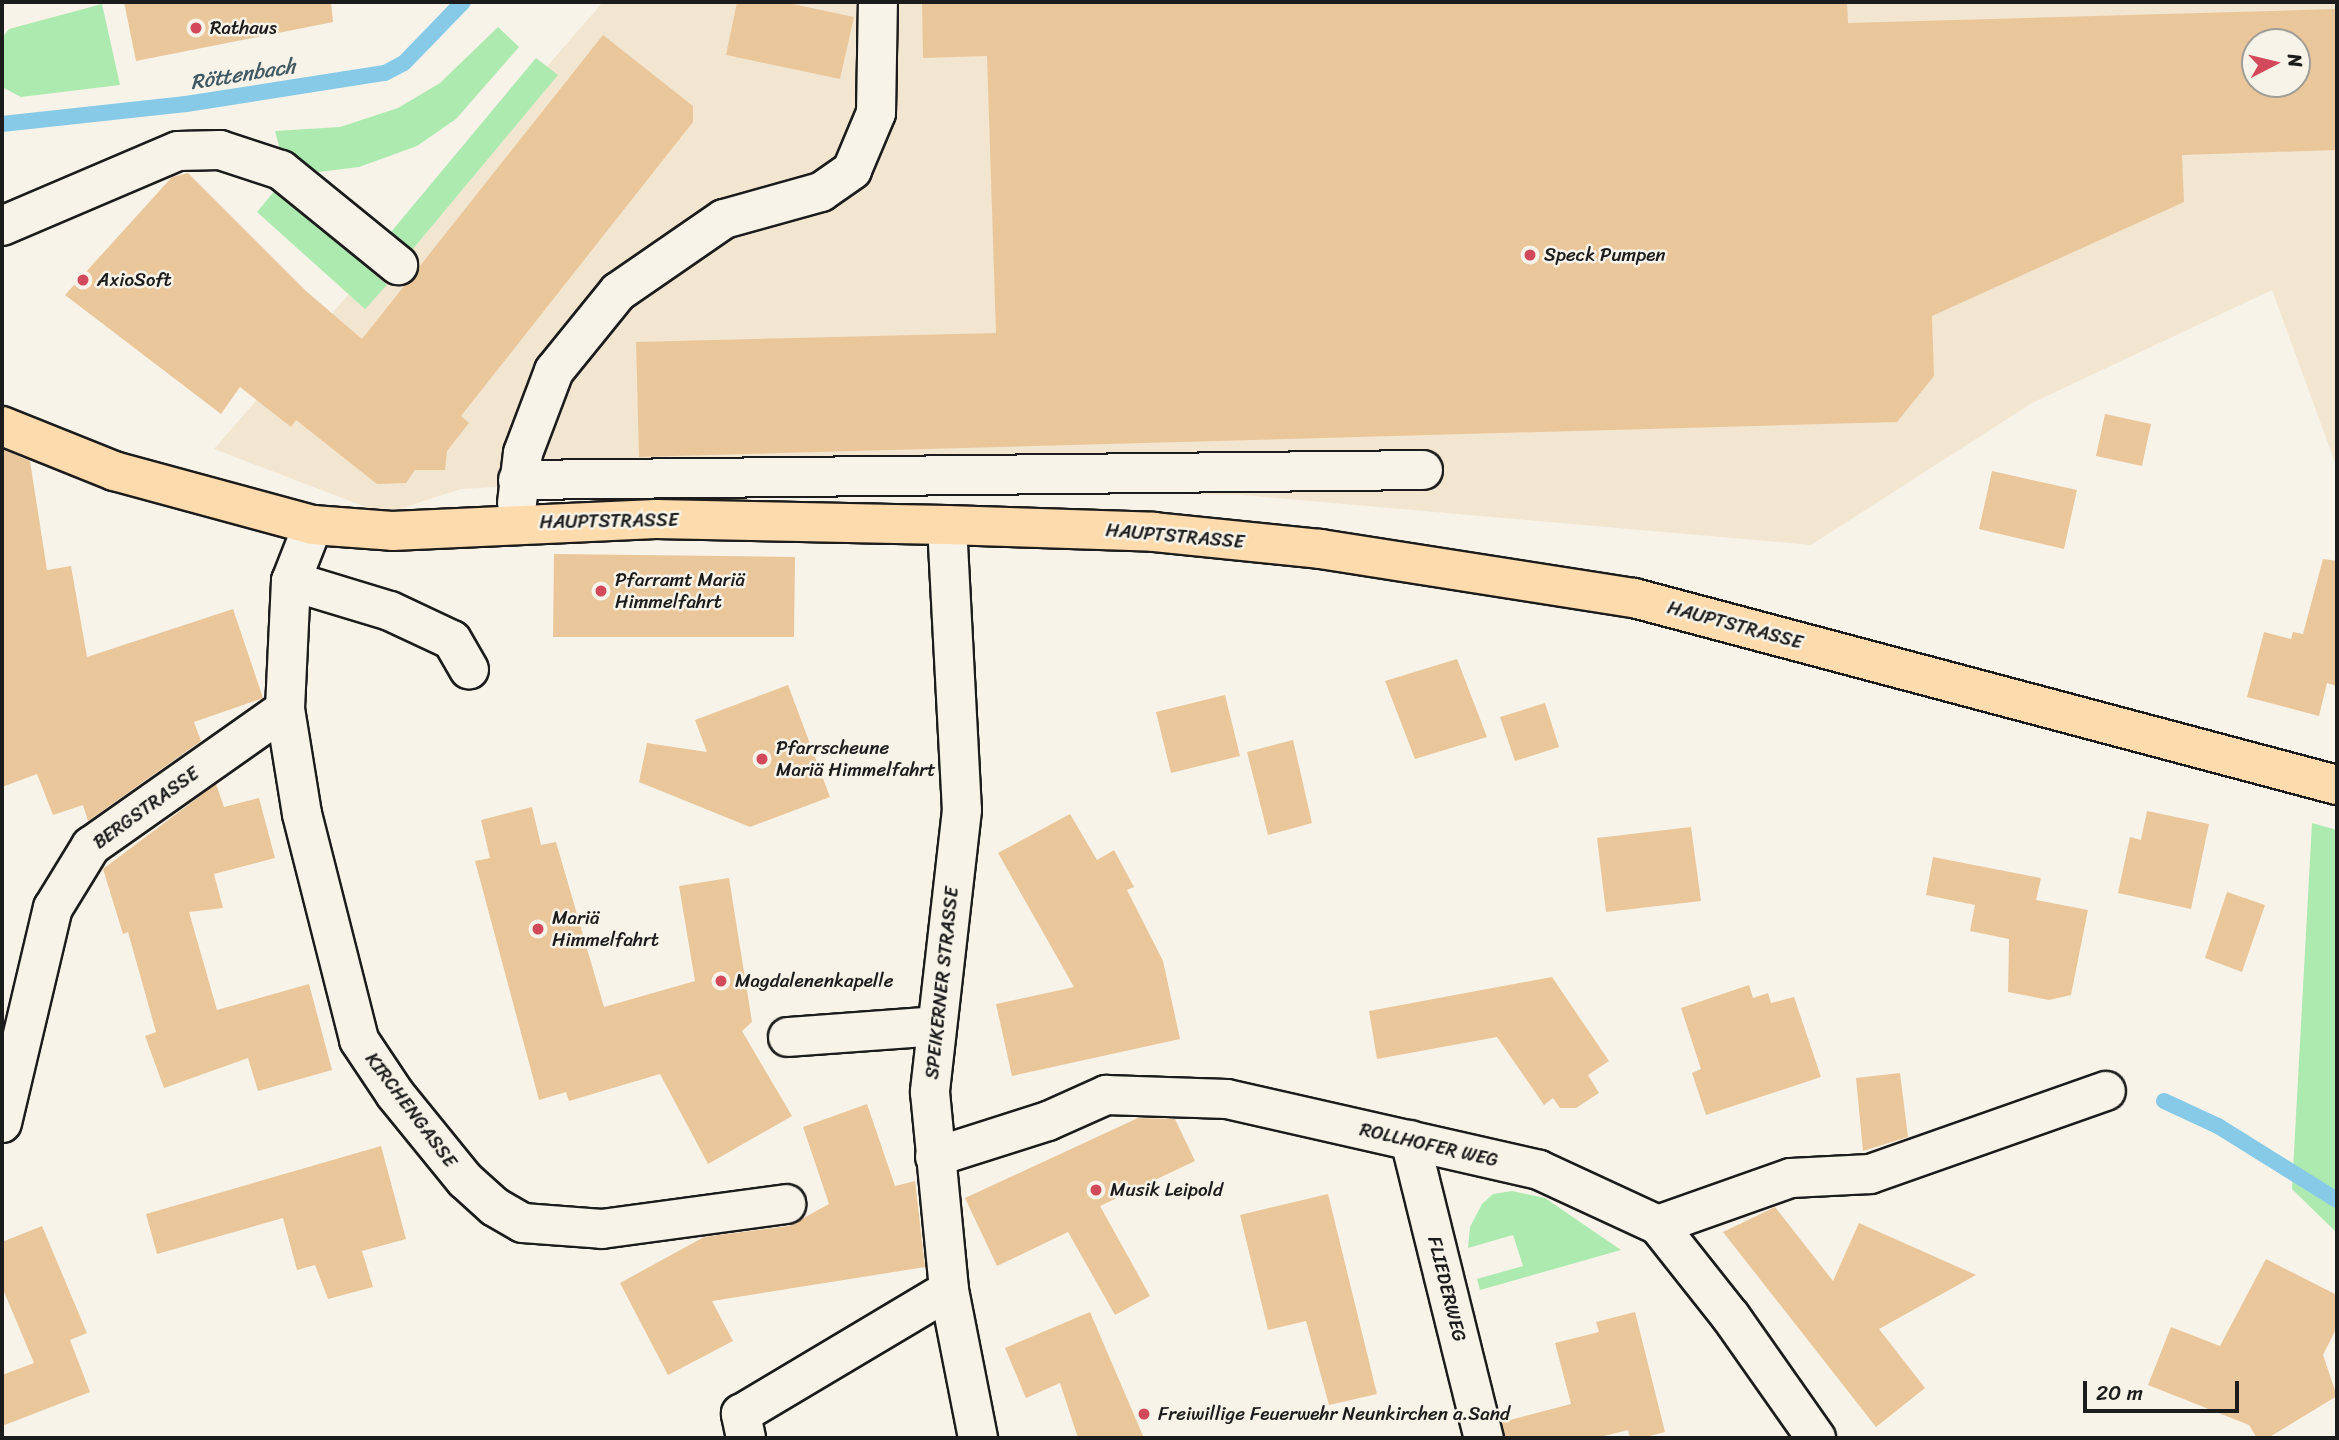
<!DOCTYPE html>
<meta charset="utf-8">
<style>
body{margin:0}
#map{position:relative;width:2339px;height:1440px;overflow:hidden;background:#f7f3e8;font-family:Sriracha,sans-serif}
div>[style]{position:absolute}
.built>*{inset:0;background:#f3e6d1}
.green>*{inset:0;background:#adeab0}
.stream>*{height:16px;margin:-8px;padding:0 8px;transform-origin:8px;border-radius:8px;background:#87cae8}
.building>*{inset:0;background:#eac79b}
.roads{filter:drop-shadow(2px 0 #1c1c1c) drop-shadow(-2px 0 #1c1c1c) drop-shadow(0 2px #1c1c1c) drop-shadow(0 -2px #1c1c1c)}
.minor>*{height:38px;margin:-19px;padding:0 19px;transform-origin:19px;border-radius:19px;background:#f7f3e8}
.major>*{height:38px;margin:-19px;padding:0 19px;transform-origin:19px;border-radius:19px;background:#fedbac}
.dots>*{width:19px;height:19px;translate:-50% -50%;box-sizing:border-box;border:4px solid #f7f3e8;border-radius:50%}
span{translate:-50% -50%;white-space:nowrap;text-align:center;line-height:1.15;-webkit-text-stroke:5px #f7f3e8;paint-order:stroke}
.poi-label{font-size:19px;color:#1c1c1c}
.left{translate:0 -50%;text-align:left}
.street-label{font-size:19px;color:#1c1c1c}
.water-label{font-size:21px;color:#415963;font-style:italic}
.frame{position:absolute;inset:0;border:4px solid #1c1c1c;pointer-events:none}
.north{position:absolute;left:2241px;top:28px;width:70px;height:70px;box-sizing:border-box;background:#f7f3e8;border:2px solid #9f9d96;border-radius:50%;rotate:83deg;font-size:19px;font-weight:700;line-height:28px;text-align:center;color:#1c1c1c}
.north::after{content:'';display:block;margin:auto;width:24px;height:32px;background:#d1495b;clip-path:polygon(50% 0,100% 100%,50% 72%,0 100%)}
.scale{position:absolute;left:2083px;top:1381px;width:156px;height:32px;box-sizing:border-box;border:4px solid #1c1c1c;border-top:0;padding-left:9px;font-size:21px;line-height:24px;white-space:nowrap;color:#1c1c1c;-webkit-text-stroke:5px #f7f3e8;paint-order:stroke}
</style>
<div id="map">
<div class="built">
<i style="clip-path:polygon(evenodd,603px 2px,2337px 2px,2337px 468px,2272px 290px,2032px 403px,1811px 545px,1242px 495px,553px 484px,461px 489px,384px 514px,214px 449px,603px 2px,2255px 42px,2297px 42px,2297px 84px,2255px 84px,2255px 42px)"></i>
</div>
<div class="green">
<i style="clip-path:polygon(102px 4px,120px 85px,21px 97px,2px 87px,2px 38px,9px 29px)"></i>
<i style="clip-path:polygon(498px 27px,519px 47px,456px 119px,417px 146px,359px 167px,319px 172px,280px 150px,275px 131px,340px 127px,398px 108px,440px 83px)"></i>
<i style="clip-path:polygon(536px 58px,558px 75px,412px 250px,391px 232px)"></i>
<i style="clip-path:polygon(277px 188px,387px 285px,365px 309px,257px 212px)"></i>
<i style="clip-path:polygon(2312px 823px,2337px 830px,2337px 1233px,2292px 1189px)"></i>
<i style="clip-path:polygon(1512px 1191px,1545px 1198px,1621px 1250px,1480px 1290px,1477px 1279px,1523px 1266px,1513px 1235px,1468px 1248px,1470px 1227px,1482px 1204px,1493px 1194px)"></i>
</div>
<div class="stream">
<i style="left:2px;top:124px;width:185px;rotate:-6.2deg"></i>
<i style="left:186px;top:104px;width:201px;rotate:-8.9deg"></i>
<i style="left:385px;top:73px;width:21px;rotate:-28deg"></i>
<i style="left:404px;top:63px;width:85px;rotate:-46deg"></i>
<i style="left:2164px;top:1101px;width:60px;rotate:24.8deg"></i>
<i style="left:2218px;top:1126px;width:140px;rotate:31.9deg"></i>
</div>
<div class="building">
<i style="clip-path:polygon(124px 2px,331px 2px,333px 22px,136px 61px)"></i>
<i style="clip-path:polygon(737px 2px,783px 2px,854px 17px,840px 79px,726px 55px)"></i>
<i style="clip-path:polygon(evenodd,922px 2px,1847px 2px,1848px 23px,2337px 9px,2337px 150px,2182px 155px,2184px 202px,1932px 316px,1934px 376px,1897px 422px,639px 457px,636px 342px,996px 333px,987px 56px,923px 58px,922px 2px,2255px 42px,2297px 42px,2297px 84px,2255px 84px,2255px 42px)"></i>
<i style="clip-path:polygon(603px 35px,693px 106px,693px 122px,461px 416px,469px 423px,447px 451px,445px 470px,415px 470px,406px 483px,377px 484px,296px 420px,291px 427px,240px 387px,221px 414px,65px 295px,172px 177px,188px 173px,306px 291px,362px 339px)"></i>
<i style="clip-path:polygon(2105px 414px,2151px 424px,2142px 466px,2096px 456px)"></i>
<i style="clip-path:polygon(2px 449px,30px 461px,47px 570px,71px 566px,87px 657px,233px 609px,263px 698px,194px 722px,201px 741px,88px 821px,83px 805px,53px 815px,37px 774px,2px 787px)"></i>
<i style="clip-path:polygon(1992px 471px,2077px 490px,2064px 549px,1979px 529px)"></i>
<i style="clip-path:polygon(554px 554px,795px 557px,794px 637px,553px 637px)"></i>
<i style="clip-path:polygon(2323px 559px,2337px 561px,2337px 686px,2327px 683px,2319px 716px,2247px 697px,2264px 632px,2291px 639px,2293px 632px,2303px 634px)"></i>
<i style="clip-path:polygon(1457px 659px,1487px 737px,1415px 759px,1385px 681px)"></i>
<i style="clip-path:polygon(788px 685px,830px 797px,750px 827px,639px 782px,647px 743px,707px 752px,695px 720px)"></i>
<i style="clip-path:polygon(1225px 695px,1240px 756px,1171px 773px,1156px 712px)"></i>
<i style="clip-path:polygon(1545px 703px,1559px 747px,1515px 761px,1500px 717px)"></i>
<i style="clip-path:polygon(1293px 740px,1312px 823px,1268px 835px,1247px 752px)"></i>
<i style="clip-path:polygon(216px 784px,224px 807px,259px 798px,275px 858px,214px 874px,223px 908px,189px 912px,217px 1010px,309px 984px,332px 1070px,258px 1091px,248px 1058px,164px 1088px,145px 1036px,156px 1032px,128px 932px,123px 934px,103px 869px)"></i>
<i style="clip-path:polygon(532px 807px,541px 845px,556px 842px,604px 1007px,695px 981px,679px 886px,729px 878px,752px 1022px,742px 1031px,792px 1116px,708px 1164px,660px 1074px,569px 1101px,566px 1092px,539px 1100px,475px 861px,490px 858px,481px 820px)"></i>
<i style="clip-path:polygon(2147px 811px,2209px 824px,2191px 909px,2118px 893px,2130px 837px,2141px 840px)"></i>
<i style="clip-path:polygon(1070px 814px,1097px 860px,1114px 850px,1134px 887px,1127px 890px,1163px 961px,1180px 1039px,1012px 1076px,996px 1004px,1074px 987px,998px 853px)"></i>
<i style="clip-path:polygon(1691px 827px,1701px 901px,1606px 912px,1597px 838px)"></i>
<i style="clip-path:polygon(1933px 857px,2041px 878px,2036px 900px,2088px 910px,2071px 995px,2049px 1000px,2008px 992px,2009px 939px,1970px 931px,1975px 905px,1926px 895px)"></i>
<i style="clip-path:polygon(2227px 892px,2265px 905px,2242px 972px,2205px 958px)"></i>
<i style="clip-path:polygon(1552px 977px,1609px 1061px,1588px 1075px,1599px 1093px,1576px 1108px,1560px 1108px,1553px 1098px,1544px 1105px,1497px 1037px,1377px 1059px,1369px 1011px)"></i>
<i style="clip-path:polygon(1749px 985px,1753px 998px,1768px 993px,1771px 1003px,1794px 997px,1821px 1077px,1706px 1115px,1692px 1073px,1701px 1069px,1681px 1008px)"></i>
<i style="clip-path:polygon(1900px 1073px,1908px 1137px,1863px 1151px,1856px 1078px)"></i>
<i style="clip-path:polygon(867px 1104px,895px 1186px,915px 1181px,925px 1267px,712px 1301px,733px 1341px,668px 1375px,620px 1283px,704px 1237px,789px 1226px,829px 1204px,803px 1127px)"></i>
<i style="clip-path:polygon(1138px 1118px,1175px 1119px,1195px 1161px,1100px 1206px,1150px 1296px,1115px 1315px,1068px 1232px,997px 1266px,965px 1198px)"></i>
<i style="clip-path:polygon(381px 1146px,406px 1239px,362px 1251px,373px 1287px,328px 1299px,315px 1265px,297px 1270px,283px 1218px,157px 1254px,146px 1214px)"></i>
<i style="clip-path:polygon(1328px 1194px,1377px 1394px,1329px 1405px,1306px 1321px,1268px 1330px,1240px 1215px)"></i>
<i style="clip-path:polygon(1775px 1207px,1833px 1281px,1859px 1223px,1976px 1275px,1879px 1329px,1925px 1388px,1876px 1427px,1723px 1232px)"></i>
<i style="clip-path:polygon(42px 1226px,87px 1333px,70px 1340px,90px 1392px,2px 1426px,2px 1375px,34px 1363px,2px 1287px,2px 1242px)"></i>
<i style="clip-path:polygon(2266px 1259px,2337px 1295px,2337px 1327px,2323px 1355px,2337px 1396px,2268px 1438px,2257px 1438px,2249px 1425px,2148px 1385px,2171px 1327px,2220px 1346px)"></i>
<i style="clip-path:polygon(1090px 1312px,1144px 1438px,1078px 1438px,1060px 1383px,1026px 1398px,1005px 1348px)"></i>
<i style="clip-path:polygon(1635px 1312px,1665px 1432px,1642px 1438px,1630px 1438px,1628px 1430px,1596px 1438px,1505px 1438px,1502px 1422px,1571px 1404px,1555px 1343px,1599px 1332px,1596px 1322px)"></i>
</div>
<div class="roads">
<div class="minor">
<i style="left:2px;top:226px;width:191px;rotate:-23.1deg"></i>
<i style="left:178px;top:151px;width:42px;rotate:-1.4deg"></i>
<i style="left:220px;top:150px;width:64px;rotate:18.2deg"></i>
<i style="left:281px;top:170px;width:151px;rotate:39.1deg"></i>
<i style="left:518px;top:480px;width:905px;rotate:-0.63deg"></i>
<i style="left:517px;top:503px;width:50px;rotate:-83.2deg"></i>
<i style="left:523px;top:453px;width:88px;rotate:-69.3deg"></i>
<i style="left:554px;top:371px;width:102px;rotate:-51deg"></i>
<i style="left:618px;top:292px;width:129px;rotate:-34.6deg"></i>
<i style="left:724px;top:219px;width:101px;rotate:-15.6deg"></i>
<i style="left:821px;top:192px;width:38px;rotate:-35deg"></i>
<i style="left:852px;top:170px;width:62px;rotate:-67.2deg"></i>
<i style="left:876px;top:113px;width:111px;rotate:-89deg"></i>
<i style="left:313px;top:525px;width:60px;rotate:111.4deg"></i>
<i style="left:291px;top:581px;width:128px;rotate:92.7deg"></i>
<i style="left:285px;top:709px;width:106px;rotate:80.8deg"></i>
<i style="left:302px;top:814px;width:233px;rotate:75.8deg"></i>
<i style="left:359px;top:1040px;width:65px;rotate:56.3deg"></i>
<i style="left:395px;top:1094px;width:111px;rotate:50.9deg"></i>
<i style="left:465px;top:1180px;width:40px;rotate:42deg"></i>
<i style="left:495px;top:1207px;width:32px;rotate:30deg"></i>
<i style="left:523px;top:1223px;width:79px;rotate:4.3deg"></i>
<i style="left:602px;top:1229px;width:186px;rotate:-7.7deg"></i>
<i style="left:947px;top:525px;width:285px;rotate:87deg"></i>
<i style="left:962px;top:810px;width:284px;rotate:96.5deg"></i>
<i style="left:930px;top:1092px;width:199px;rotate:84.5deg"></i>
<i style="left:949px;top:1290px;width:151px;rotate:78.9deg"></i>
<i style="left:291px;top:581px;width:103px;rotate:16.9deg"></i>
<i style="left:390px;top:611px;width:68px;rotate:25.1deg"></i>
<i style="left:452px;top:640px;width:34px;rotate:60deg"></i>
<i style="left:788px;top:1037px;width:149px;rotate:-4.2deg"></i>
<i style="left:2px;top:1123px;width:221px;rotate:-76.7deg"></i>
<i style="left:53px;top:908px;width:73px;rotate:-58.5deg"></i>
<i style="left:91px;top:846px;width:237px;rotate:-35.2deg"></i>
<i style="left:1410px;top:1140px;width:307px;rotate:76.1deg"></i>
<i style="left:935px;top:1157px;width:119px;rotate:-17.7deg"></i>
<i style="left:1048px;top:1121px;width:64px;rotate:-24.1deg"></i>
<i style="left:1106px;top:1095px;width:121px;rotate:1.9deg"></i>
<i style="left:1227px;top:1099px;width:320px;rotate:12.8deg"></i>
<i style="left:1539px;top:1170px;width:131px;rotate:24.8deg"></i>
<i style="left:1658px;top:1225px;width:117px;rotate:51.6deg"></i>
<i style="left:1731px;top:1317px;width:148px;rotate:54.9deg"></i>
<i style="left:1658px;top:1225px;width:141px;rotate:-19.5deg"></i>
<i style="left:1791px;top:1178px;width:79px;rotate:-2.9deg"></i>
<i style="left:1870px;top:1174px;width:250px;rotate:-19.4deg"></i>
<i style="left:746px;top:1438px;width:25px;rotate:-102deg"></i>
<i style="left:741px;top:1414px;width:242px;rotate:-30.8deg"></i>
</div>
<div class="major">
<i style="left:2px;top:426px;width:121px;rotate:21.9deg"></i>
<i style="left:114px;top:471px;width:206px;rotate:15.2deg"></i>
<i style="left:313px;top:525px;width:79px;rotate:4.3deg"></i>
<i style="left:392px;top:531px;width:264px;rotate:-2.6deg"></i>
<i style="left:656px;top:519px;width:291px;rotate:1.2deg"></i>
<i style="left:947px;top:525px;width:207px;rotate:1.9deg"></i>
<i style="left:1154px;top:532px;width:167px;rotate:5.8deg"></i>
<i style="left:1320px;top:549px;width:318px;rotate:8.9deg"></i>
<i style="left:1634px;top:598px;width:727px;rotate:14.9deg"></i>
</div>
</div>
<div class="dots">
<i style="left:196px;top:28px;background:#d1495b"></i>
<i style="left:1530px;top:255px;background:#d1495b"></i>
<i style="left:83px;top:280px;background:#d1495b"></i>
<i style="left:601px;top:591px;background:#d1495b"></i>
<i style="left:762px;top:759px;background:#d1495b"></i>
<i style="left:538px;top:929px;background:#d1495b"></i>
<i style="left:721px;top:981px;background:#d1495b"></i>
<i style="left:1096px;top:1190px;background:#d1495b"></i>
<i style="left:1144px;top:1414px;background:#d1495b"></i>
</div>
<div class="poi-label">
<span class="left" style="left:210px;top:28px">Rathaus</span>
<span class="left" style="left:1544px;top:255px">Speck Pumpen</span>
<span class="left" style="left:97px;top:280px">AxioSoft</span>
<span class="left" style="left:615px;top:591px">Pfarramt Mariä<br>Himmelfahrt</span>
<span class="left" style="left:776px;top:759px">Pfarrscheune<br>Mariä Himmelfahrt</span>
<span class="left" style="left:552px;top:929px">Mariä<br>Himmelfahrt</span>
<span class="left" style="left:735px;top:981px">Magdalenenkapelle</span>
<span class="left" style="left:1110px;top:1190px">Musik Leipold</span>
<span class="left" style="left:1158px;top:1414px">Freiwillige Feuerwehr Neunkirchen a.Sand</span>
</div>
<div class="street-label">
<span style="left:609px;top:521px;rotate:-1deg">HAUPTSTRASSE</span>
<span style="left:1175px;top:536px;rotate:5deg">HAUPTSTRASSE</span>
<span style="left:1735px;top:625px;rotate:15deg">HAUPTSTRASSE</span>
<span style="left:146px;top:808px;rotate:-36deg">BERGSTRASSE</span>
<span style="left:942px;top:983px;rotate:-84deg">SPEIKERNER STRASSE</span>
<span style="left:411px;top:1110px;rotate:53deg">KIRCHENGASSE</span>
<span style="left:1429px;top:1145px;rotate:13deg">ROLLHOFER WEG</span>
<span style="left:1447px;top:1289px;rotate:76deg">FLIEDERWEG</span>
</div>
<div class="water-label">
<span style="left:243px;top:74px;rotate:-9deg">Röttenbach</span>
</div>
<div class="frame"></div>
<div class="north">N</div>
<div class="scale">20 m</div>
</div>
